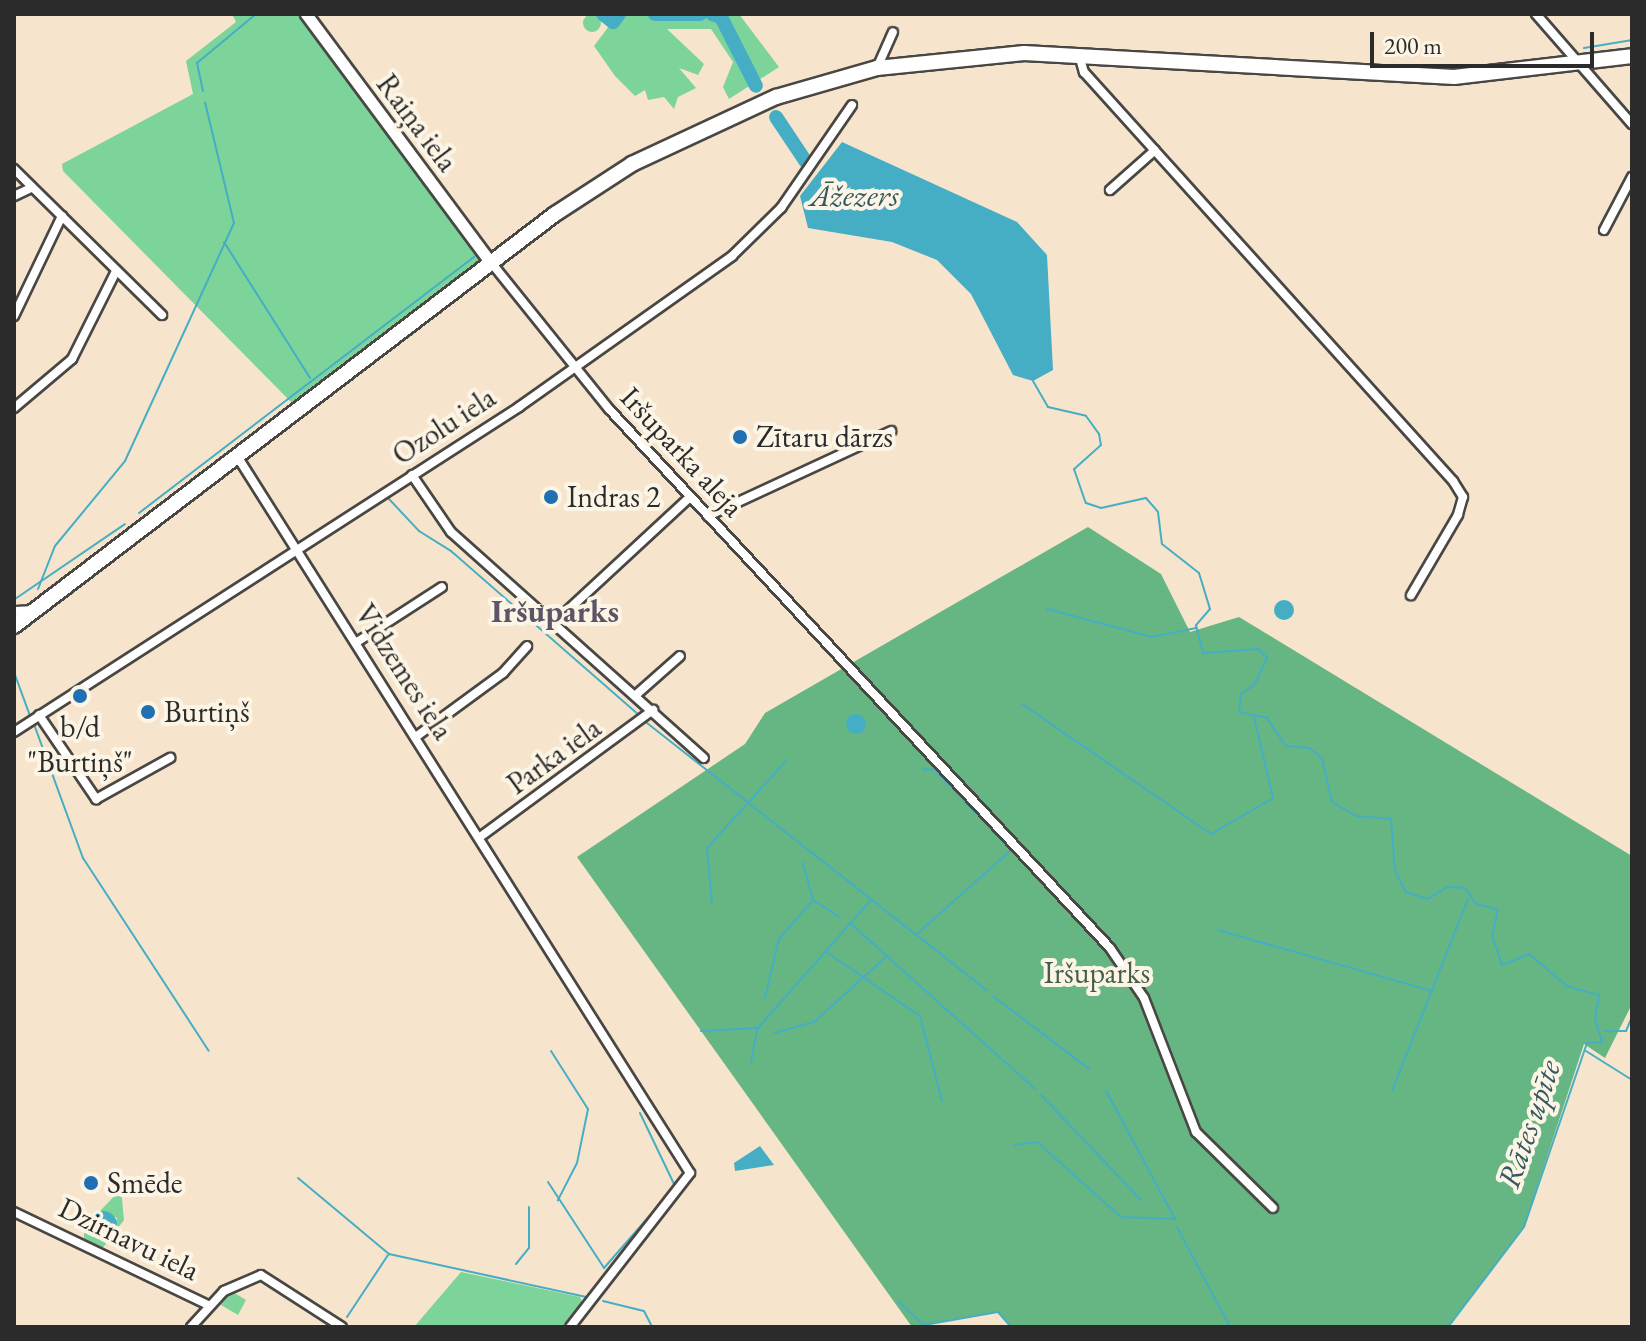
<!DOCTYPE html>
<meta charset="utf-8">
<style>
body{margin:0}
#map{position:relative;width:1646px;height:1341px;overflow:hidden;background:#f6e5cc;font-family:"EB Garamond",serif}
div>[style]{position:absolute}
.green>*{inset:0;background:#7cd49a}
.round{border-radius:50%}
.forest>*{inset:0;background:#65b682}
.water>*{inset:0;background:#45aec4}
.stream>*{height:2px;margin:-1px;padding:0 1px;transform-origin:1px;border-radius:1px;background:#45aec4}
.river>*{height:14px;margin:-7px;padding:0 7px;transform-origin:7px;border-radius:7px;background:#45aec4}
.roads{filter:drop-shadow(2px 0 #494743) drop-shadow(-2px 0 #494743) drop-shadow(0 2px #494743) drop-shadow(0 -2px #494743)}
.minor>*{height:8px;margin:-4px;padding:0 4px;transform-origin:4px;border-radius:4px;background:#fff}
.tertiary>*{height:11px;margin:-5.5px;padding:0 5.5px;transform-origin:5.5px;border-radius:5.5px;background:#fff}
.trunk>*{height:14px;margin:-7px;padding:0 7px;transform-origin:7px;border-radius:7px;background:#fff}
.dots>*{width:22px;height:22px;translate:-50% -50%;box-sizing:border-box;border:4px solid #fcf5e5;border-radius:50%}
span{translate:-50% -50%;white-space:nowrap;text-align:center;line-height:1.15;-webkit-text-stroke:8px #fcf5e5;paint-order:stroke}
.street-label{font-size:30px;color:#2b2b2b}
.poi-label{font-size:30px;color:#2b2b2b}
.left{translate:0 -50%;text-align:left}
.park-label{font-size:30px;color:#435e4c}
.water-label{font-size:32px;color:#345961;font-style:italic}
.neighbourhood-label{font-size:32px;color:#5c5567;font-weight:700}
.frame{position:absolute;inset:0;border:16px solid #2b2b2b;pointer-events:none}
.scale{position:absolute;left:1370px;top:32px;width:224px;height:36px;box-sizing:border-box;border:4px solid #2b2b2b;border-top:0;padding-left:10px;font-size:24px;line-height:28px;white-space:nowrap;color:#2b2b2b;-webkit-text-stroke:6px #fcf5e5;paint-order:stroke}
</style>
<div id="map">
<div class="green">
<i class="round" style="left:583px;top:14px;width:18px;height:18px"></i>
<i style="clip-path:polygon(232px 14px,306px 14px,489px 260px,297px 408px,63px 171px,62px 164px,193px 94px,186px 61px,236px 22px)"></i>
<i style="clip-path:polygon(602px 14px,739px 14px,779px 67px,729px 99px,723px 87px,733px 62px,711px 29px,667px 29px,704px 64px,698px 75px,679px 68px,696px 88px,678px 97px,674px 109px,664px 97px,648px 100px,645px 90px,635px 96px,615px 76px,594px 46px,609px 26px)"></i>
<i style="clip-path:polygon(evenodd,121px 1189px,124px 1220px,102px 1249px,84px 1238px,84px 1228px,121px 1189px,99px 1211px,117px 1218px,114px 1230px,92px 1223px,99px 1211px)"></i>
<i style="clip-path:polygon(461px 1272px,580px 1297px,583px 1303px,565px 1327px,414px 1327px)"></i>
<i style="clip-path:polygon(231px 1291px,246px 1300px,238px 1315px,221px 1305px)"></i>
</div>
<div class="forest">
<i style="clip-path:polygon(1088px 527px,1161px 574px,1190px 632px,1239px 617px,1632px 856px,1632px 1004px,1605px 1058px,1584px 1044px,1524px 1227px,1448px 1327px,1011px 1327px,997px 1312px,912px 1327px,577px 857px,745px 744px,765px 713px)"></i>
</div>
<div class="water">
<i style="clip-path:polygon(842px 142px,1017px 222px,1047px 255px,1053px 370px,1033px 381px,1013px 375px,971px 294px,937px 260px,892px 242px,808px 228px,800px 196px)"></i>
<i class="round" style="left:1274px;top:600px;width:20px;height:20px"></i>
<i class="round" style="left:846px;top:714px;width:20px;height:20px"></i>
<i style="clip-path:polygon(760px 1146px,774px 1165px,735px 1171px,734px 1163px)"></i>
<i class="round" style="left:89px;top:1211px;width:28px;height:28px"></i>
</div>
<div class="stream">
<i style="left:1584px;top:48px;width:49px;rotate:-9.5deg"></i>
<i style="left:203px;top:91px;width:29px;rotate:-102deg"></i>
<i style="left:197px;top:63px;width:77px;rotate:-39.7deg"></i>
<i style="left:224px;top:242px;width:161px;rotate:57.7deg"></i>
<i style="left:1033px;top:381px;width:30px;rotate:60deg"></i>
<i style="left:1048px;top:407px;width:39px;rotate:13deg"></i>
<i style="left:1086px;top:416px;width:22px;rotate:54deg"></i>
<i style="left:1099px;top:434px;width:11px;rotate:80deg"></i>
<i style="left:1101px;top:445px;width:36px;rotate:138deg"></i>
<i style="left:1074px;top:469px;width:36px;rotate:71deg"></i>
<i style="left:1086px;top:503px;width:16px;rotate:18deg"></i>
<i style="left:1101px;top:508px;width:46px;rotate:-12.5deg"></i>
<i style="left:1146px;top:498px;width:18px;rotate:49deg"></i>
<i style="left:1158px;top:512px;width:32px;rotate:83deg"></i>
<i style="left:1162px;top:544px;width:47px;rotate:38.1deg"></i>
<i style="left:1199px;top:573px;width:38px;rotate:73deg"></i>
<i style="left:1210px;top:609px;width:21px;rotate:131deg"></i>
<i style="left:1196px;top:625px;width:29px;rotate:76deg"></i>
<i style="left:1203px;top:653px;width:55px;rotate:-4.2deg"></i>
<i style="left:1258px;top:649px;width:13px;rotate:45deg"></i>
<i style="left:1267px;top:658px;width:29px;rotate:115deg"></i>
<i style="left:1255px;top:684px;width:17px;rotate:144deg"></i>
<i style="left:1241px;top:694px;width:18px;rotate:96deg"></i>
<i style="left:1239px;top:712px;width:29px;rotate:12deg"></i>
<i style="left:1267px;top:718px;width:34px;rotate:56deg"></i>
<i style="left:1286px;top:746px;width:23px;rotate:5deg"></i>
<i style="left:1309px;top:748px;width:16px;rotate:38deg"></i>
<i style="left:1322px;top:758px;width:45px;rotate:77.2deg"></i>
<i style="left:1332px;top:802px;width:28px;rotate:30deg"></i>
<i style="left:1356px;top:816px;width:35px;rotate:5deg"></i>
<i style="left:1391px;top:819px;width:52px;rotate:85.6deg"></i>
<i style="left:1395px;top:871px;width:24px;rotate:62deg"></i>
<i style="left:1406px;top:892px;width:23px;rotate:18deg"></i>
<i style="left:1428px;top:899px;width:22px;rotate:-32deg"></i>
<i style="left:1447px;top:887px;width:18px;rotate:3deg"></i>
<i style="left:1465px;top:888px;width:19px;rotate:55deg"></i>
<i style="left:1476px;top:904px;width:23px;rotate:15deg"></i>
<i style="left:1498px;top:910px;width:26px;rotate:103deg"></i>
<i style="left:1492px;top:935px;width:32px;rotate:72deg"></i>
<i style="left:1502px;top:965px;width:29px;rotate:-22deg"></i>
<i style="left:1529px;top:954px;width:50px;rotate:40.1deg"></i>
<i style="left:1567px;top:986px;width:33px;rotate:16deg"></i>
<i style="left:1599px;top:995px;width:24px;rotate:99deg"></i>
<i style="left:1595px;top:1019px;width:24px;rotate:73deg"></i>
<i style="left:1602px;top:1042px;width:15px;rotate:176deg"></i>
<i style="left:1587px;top:1043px;width:194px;rotate:108.9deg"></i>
<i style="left:1524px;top:1227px;width:126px;rotate:127.2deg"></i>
<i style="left:389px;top:499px;width:44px;rotate:46.8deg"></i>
<i style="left:419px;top:531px;width:38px;rotate:32deg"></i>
<i style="left:451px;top:551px;width:249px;rotate:41.1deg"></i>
<i style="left:139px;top:513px;width:422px;rotate:-37.4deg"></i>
<i style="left:38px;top:589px;width:46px;rotate:-68.4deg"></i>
<i style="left:55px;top:546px;width:110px;rotate:-50.5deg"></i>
<i style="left:125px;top:461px;width:262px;rotate:-65.4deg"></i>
<i style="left:234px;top:223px;width:124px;rotate:-103.5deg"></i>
<i style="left:15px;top:599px;width:133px;rotate:-34.3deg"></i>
<i style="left:1047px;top:609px;width:109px;rotate:14.9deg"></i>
<i style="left:1152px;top:637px;width:45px;rotate:-11.6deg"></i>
<i style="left:14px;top:672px;width:47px;rotate:70deg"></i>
<i style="left:1022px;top:704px;width:229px;rotate:34.5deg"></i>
<i style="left:1211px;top:834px;width:72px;rotate:-30.1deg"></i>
<i style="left:1273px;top:798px;width:83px;rotate:-103.2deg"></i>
<i style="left:647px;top:723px;width:432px;rotate:38.2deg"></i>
<i style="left:35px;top:727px;width:140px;rotate:69.9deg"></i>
<i style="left:83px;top:858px;width:230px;rotate:56.9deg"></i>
<i style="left:803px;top:863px;width:38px;rotate:75deg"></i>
<i style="left:813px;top:900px;width:31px;rotate:33deg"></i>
<i style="left:712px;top:903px;width:55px;rotate:-95.2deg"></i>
<i style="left:707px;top:848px;width:118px;rotate:-47.8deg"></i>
<i style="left:850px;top:923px;width:249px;rotate:41.9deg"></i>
<i style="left:1218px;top:930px;width:223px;rotate:15.9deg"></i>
<i style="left:917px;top:934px;width:126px;rotate:-41.8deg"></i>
<i style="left:1011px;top:850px;width:110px;rotate:-133.5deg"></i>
<i style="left:935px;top:770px;width:12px;rotate:-175deg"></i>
<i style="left:826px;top:952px;width:114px;rotate:34.2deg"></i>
<i style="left:920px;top:1016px;width:88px;rotate:75.5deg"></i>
<i style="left:993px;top:996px;width:121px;rotate:37.2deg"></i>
<i style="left:765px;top:998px;width:61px;rotate:-76.7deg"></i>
<i style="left:779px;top:939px;width:52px;rotate:-48.9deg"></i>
<i style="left:701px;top:1031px;width:57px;rotate:-3deg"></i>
<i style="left:758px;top:1028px;width:169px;rotate:-48.6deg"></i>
<i style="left:1604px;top:1031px;width:22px"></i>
<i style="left:1626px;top:1031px;width:15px;rotate:-67deg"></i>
<i style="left:774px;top:1033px;width:41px;rotate:-15.4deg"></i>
<i style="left:814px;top:1022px;width:98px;rotate:-42.1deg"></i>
<i style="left:551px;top:1051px;width:69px;rotate:57.5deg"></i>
<i style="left:588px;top:1109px;width:55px;rotate:101.5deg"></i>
<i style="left:577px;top:1163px;width:42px;rotate:117.2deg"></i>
<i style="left:1586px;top:1051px;width:54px;rotate:32.2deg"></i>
<i style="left:751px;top:1063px;width:36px;rotate:-80deg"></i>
<i style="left:1392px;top:1091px;width:206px;rotate:-68.4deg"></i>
<i style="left:1041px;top:1095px;width:145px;rotate:46.4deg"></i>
<i style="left:640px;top:1113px;width:81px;rotate:64.4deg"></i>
<i style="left:1015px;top:1145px;width:22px;rotate:-8deg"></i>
<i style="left:1037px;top:1142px;width:113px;rotate:41.8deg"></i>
<i style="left:1121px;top:1217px;width:54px;rotate:2.1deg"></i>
<i style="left:1175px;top:1219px;width:145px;rotate:-118.3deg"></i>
<i style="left:298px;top:1178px;width:119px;rotate:39.9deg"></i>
<i style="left:389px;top:1254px;width:202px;rotate:12.3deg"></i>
<i style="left:548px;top:1182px;width:103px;rotate:56.9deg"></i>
<i style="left:604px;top:1268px;width:94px;rotate:-48.9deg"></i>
<i style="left:1177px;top:1227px;width:113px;rotate:62.1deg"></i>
<i style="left:516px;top:1264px;width:21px;rotate:-51deg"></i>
<i style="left:529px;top:1248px;width:41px;rotate:-90deg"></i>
<i style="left:603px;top:1301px;width:42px;rotate:13.7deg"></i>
<i style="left:644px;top:1311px;width:18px;rotate:63deg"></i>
<i style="left:898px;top:1301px;width:35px;rotate:43deg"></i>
<i style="left:924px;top:1325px;width:75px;rotate:-10deg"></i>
<i style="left:998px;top:1312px;width:20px;rotate:49deg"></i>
<i style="left:347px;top:1317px;width:74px;rotate:-56.5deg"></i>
</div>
<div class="river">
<i style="left:603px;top:14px;width:13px;rotate:39deg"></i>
<i style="left:613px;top:22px;width:10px;rotate:-53deg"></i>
<i style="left:655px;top:14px;width:45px"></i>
<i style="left:712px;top:14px;width:9px;rotate:18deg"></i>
<i style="left:721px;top:17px;width:77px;rotate:63.1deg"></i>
<i style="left:776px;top:117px;width:54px;rotate:56.3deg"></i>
</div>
<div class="roads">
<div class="minor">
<i style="left:1536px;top:14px;width:146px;rotate:48.9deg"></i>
<i style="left:1079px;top:55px;width:18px;rotate:74deg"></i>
<i style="left:1084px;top:72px;width:551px;rotate:47.94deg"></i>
<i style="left:1453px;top:481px;width:19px;rotate:58deg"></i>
<i style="left:1463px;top:497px;width:19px;rotate:106deg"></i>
<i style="left:1458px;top:515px;width:93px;rotate:120.4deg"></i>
<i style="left:877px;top:68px;width:39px;rotate:-66deg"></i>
<i style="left:14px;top:169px;width:208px;rotate:44.6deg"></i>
<i style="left:1110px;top:190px;width:60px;rotate:-41.6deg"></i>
<i style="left:14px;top:196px;width:19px;rotate:-25deg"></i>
<i style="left:1604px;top:230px;width:60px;rotate:-62.2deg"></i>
<i style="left:490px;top:261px;width:190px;rotate:51.2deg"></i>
<i style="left:609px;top:409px;width:736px;rotate:47.09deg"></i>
<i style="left:1110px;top:948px;width:60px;rotate:55.8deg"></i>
<i style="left:1144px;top:998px;width:144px;rotate:68.8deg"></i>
<i style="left:1196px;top:1132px;width:108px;rotate:44.6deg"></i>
<i style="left:14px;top:316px;width:111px;rotate:-64.4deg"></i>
<i style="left:14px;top:408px;width:76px;rotate:-40.2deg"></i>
<i style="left:72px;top:359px;width:98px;rotate:-63.4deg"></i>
<i style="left:237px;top:456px;width:848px;rotate:57.72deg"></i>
<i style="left:690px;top:1173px;width:195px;rotate:127.9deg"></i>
<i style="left:412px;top:475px;width:69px;rotate:55.6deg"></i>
<i style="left:451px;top:532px;width:339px;rotate:41.8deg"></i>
<i style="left:708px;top:516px;width:202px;rotate:-24.9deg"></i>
<i style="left:14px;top:611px;width:17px;rotate:-3deg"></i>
<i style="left:554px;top:623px;width:185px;rotate:-42.8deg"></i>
<i style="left:357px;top:642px;width:101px;rotate:-32.9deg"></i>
<i style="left:637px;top:694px;width:57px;rotate:-41.5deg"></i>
<i style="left:39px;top:715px;width:102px;rotate:55.8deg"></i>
<i style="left:96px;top:799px;width:85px;rotate:-29deg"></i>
<i style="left:14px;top:732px;width:601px;rotate:-32.76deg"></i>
<i style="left:519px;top:407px;width:261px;rotate:-35.3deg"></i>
<i style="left:732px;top:256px;width:69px;rotate:-44.4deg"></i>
<i style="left:781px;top:208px;width:125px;rotate:-55.4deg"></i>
<i style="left:417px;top:736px;width:107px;rotate:-36.2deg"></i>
<i style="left:503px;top:673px;width:36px;rotate:-48deg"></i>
<i style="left:480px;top:837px;width:215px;rotate:-36.3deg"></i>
<i style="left:14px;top:1212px;width:217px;rotate:25.6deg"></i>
<i style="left:191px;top:1327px;width:49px;rotate:-47.5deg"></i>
<i style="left:224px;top:1291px;width:40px;rotate:-23.4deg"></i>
<i style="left:261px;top:1275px;width:96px;rotate:32.7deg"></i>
</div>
<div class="tertiary">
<i style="left:306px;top:14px;width:307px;rotate:53.4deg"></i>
</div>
<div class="trunk">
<i style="left:14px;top:626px;width:680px;rotate:-37.29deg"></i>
<i style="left:555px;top:214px;width:92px;rotate:-33deg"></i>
<i style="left:632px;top:164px;width:159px;rotate:-25deg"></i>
<i style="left:776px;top:97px;width:105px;rotate:-16deg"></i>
<i style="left:877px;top:68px;width:148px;rotate:-5.8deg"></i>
<i style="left:1024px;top:53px;width:431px;rotate:3.2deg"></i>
<i style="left:1454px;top:77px;width:179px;rotate:-6.7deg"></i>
</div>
</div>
<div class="dots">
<i style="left:740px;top:437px;background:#1f6fb2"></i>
<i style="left:551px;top:497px;background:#1f6fb2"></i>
<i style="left:80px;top:696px;background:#1f6fb2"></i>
<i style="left:148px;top:712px;background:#1f6fb2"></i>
<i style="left:91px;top:1183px;background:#1f6fb2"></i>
</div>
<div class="street-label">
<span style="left:417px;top:123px;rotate:53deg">Raiņa iela</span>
<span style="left:444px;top:426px;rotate:-33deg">Ozolu iela</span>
<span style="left:682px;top:452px;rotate:47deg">Iršuparka aleja</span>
<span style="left:404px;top:672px;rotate:57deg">Vidzemes iela</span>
<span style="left:554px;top:756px;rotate:-36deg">Parka iela</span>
<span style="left:129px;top:1239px;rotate:26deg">Dzirnavu iela</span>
</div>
<div class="poi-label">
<span class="left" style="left:756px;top:437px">Zītaru dārzs</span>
<span class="left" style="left:567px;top:497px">Indras 2</span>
<span class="left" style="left:164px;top:712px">Burtiņš</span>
<span style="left:80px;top:744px">b/d<br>"Burtiņš"</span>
<span class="left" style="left:107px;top:1183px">Smēde</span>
</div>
<div class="park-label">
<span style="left:1097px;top:973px">Iršuparks</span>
</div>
<div class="water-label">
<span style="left:854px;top:195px">Āžezers</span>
<span style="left:1529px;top:1124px;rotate:-71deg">Rātes upīte</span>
</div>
<div class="neighbourhood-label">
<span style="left:555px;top:611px">Iršuparks</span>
</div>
<div class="frame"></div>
<div class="scale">200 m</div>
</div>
